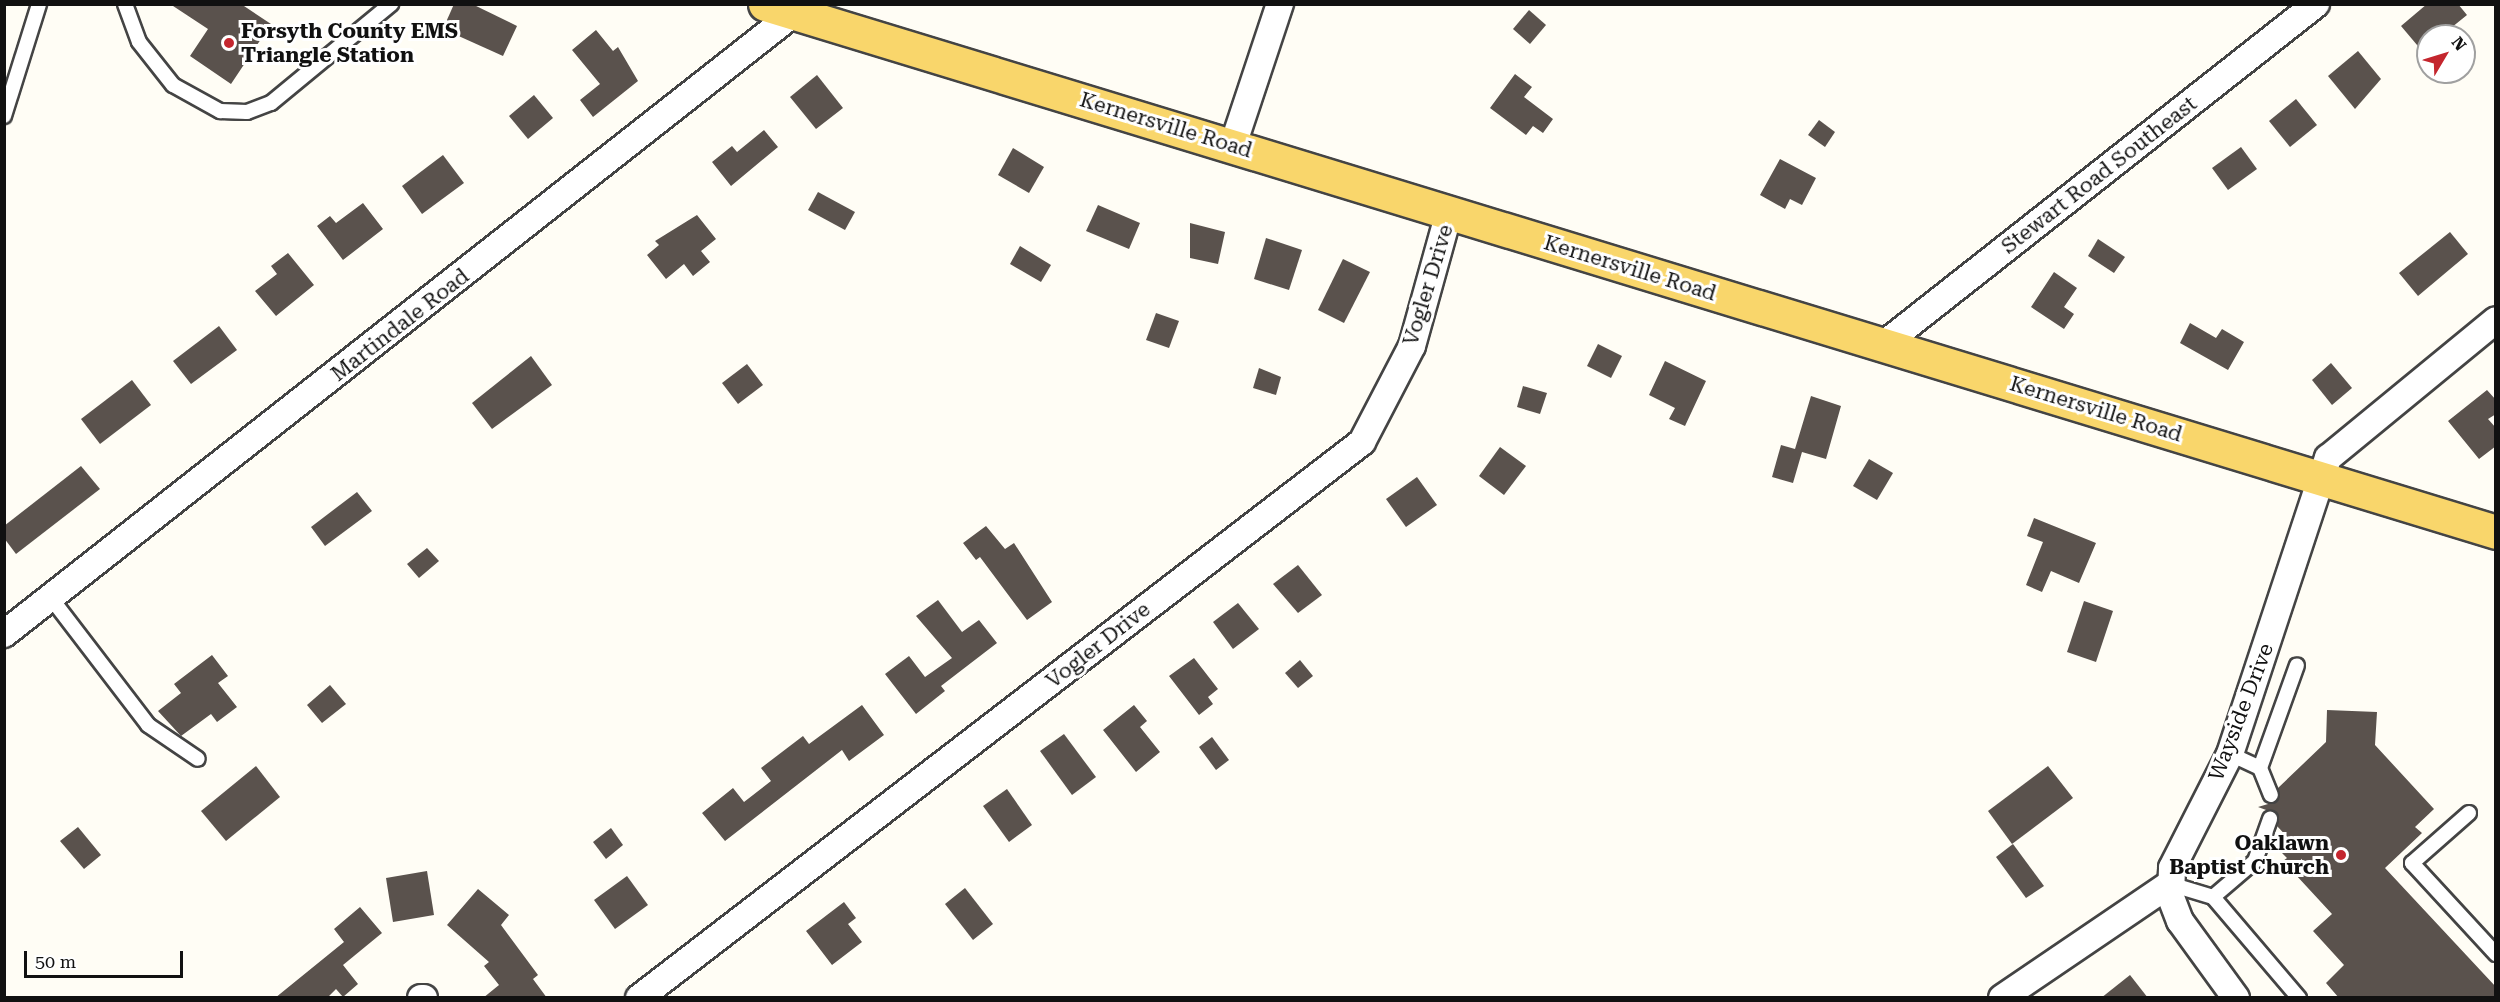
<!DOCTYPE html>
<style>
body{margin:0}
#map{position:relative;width:2500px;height:1002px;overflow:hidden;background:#fffdf5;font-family:"Roboto Serif",serif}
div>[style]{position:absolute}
.building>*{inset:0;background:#5a524d}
.roads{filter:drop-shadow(2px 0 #444) drop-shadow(-2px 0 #444) drop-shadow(0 2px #444) drop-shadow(0 -2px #444)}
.lane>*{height:14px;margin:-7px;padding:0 7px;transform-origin:7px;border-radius:7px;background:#fff}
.street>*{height:26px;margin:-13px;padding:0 13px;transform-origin:13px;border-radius:13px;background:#fff}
.primary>*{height:33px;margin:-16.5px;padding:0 16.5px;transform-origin:16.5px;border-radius:16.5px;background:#f9d66b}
.dots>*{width:16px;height:16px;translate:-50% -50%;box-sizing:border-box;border:3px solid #fff;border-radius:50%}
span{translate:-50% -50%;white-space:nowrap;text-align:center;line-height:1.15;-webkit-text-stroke:6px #fff;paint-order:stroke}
.poi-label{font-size:21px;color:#111;font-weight:700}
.left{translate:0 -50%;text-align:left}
.right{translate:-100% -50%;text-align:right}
.street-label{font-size:21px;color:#111}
.frame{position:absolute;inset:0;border:6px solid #111;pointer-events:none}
.north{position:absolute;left:2416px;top:24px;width:60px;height:60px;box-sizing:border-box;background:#fff;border:2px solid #a0a0a0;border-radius:50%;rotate:52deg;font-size:16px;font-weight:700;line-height:24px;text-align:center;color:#111}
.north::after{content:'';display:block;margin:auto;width:21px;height:27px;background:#c4262e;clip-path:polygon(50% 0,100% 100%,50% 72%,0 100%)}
.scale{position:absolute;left:24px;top:951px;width:159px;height:27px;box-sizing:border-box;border:3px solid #111;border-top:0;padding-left:8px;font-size:18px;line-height:21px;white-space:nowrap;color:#111;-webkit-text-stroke:4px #fff;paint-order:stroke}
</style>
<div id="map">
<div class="building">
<i style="clip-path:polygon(170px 4px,241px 4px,271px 24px,231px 84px,190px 56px,208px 29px)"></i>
<i style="clip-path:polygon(454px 4px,472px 4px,517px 26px,503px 56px,443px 29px)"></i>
<i style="clip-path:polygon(2427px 4px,2458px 4px,2467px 15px,2441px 36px,2428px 36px,2428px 58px,2401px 26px)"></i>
<i style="clip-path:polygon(1529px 10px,1546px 25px,1530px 44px,1513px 29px)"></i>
<i style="clip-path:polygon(596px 30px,613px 51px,618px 47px,638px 81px,593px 117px,580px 100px,600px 84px,572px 50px)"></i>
<i style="clip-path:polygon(2358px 51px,2381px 79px,2355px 109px,2328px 76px)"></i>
<i style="clip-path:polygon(1515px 74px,1532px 87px,1524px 97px,1553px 119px,1543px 133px,1533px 126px,1526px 135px,1490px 108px)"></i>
<i style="clip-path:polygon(817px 75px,843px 108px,816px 129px,790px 97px)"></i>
<i style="clip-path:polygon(534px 95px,553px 118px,528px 139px,509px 116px)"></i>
<i style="clip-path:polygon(2296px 99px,2317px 125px,2290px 147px,2269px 121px)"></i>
<i style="clip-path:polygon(1819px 120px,1835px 132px,1825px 147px,1808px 135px)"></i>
<i style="clip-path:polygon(764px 130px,778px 147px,731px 186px,712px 162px,732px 146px,737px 152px)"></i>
<i style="clip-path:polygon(2241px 147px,2257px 169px,2228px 190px,2212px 168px)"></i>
<i style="clip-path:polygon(1013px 148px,1044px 167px,1029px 193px,998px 175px)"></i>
<i style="clip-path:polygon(443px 155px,464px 183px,422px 214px,402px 186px)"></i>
<i style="clip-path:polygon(1780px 159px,1816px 178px,1802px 205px,1790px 199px,1785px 209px,1760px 195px)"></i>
<i style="clip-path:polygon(818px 192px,855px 212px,845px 230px,808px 210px)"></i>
<i style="clip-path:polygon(363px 203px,383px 229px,343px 260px,317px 226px,330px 216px,336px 223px)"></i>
<i style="clip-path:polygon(1098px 205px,1140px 223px,1129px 249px,1086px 231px)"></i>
<i style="clip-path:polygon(697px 215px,716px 239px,701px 251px,710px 262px,693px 276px,684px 264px,666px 279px,647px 255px,659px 245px,655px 241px)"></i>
<i style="clip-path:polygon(1190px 223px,1225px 232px,1218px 264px,1190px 258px)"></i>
<i style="clip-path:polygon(2450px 232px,2468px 254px,2418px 296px,2399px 273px)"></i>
<i style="clip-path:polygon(1266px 238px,1302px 250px,1289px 290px,1254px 279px)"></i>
<i style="clip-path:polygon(2098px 239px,2125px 257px,2114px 273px,2088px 256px)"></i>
<i style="clip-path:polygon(1020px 246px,1051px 265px,1041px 282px,1010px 264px)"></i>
<i style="clip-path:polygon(288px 253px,314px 285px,276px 316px,255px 291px,277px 274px,271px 266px)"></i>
<i style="clip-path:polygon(1343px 259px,1370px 272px,1344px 323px,1318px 310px)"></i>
<i style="clip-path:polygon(2054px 272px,2077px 288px,2064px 307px,2074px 314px,2064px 329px,2031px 307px)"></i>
<i style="clip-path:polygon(1156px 313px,1179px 321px,1169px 348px,1146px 340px)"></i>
<i style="clip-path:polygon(2190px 323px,2216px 338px,2222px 329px,2244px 342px,2228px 370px,2180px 343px)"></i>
<i style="clip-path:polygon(219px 326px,237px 350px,191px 384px,173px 361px)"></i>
<i style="clip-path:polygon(1598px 344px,1622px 356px,1611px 378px,1587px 366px)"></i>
<i style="clip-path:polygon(531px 356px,552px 385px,492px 429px,472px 403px)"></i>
<i style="clip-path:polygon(1665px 361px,1706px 381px,1685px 426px,1669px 419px,1675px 408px,1649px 395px)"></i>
<i style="clip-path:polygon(2331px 363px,2352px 388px,2332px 405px,2312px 380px)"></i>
<i style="clip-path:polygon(747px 364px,763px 385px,738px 404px,722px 383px)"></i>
<i style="clip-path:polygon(1259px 368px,1281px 377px,1276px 395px,1253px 388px)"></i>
<i style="clip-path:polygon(132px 380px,151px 405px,100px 444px,81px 419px)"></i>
<i style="clip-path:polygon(1523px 386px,1547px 393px,1540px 414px,1517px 407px)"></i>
<i style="clip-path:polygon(2487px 390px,2496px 400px,2496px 414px,2488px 419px,2496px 428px,2496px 446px,2479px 459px,2448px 421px)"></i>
<i style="clip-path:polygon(1811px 396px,1841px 406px,1826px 459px,1802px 452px,1793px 483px,1772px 477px,1781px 445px,1795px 449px)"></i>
<i style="clip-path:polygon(1500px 447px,1526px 466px,1504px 495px,1479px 476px)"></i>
<i style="clip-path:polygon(1869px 459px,1893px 473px,1877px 500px,1853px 486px)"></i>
<i style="clip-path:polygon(81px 466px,100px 489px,16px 554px,4px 538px,4px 526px)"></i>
<i style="clip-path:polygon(1417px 477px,1437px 505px,1406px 527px,1386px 499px)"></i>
<i style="clip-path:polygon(357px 492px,372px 511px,325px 546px,311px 527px)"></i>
<i style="clip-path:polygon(2034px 518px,2096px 543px,2079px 583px,2051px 571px,2042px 592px,2026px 585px,2043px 542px,2027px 536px)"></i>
<i style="clip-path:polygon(986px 526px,1005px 549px,1014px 543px,1052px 602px,1027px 620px,980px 557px,976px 560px,963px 543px)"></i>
<i style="clip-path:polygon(427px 548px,439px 561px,419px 578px,407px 564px)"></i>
<i style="clip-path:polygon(1298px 565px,1322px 595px,1298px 613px,1273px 584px)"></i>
<i style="clip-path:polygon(938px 600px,962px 632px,979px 620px,997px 643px,941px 686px,945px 691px,916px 714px,885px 674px,909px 656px,925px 677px,952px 658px,916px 616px)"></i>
<i style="clip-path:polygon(2084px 601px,2113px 611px,2096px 662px,2067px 652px)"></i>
<i style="clip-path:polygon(1238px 603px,1259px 629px,1233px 649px,1213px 622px)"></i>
<i style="clip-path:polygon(212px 655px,228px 676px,218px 683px,237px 707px,217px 722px,211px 714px,181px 736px,158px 711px,181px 693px,174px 684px)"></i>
<i style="clip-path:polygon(1194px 658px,1218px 689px,1208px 697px,1213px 704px,1199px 715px,1169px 676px)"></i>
<i style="clip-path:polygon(1300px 660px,1313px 676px,1298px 688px,1285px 673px)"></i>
<i style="clip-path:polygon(330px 685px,346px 704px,322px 723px,307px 705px)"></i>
<i style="clip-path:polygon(862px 705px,884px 735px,849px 761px,842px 750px,725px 841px,702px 813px,733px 788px,744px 802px,771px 781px,761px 768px,803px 736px,809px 744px)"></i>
<i style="clip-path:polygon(1134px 705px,1147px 721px,1140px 727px,1160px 752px,1136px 772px,1103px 730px)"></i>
<i style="clip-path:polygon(2327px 710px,2377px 712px,2375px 745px,2434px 809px,2415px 827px,2422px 833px,2385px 868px,2496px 987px,2496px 998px,2339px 998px,2326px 983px,2344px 965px,2313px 931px,2332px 914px,2283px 861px,2287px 858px,2282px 853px,2293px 843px,2277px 826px,2277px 814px,2258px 807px,2278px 801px,2278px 788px,2326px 742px)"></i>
<i style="clip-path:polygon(1064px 734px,1096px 777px,1072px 795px,1040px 751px)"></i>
<i style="clip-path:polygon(1212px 737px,1229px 760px,1216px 770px,1199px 747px)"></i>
<i style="clip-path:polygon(256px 766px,280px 797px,226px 841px,201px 811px)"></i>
<i style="clip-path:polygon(2048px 766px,2073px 798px,2012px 844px,1988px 811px)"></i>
<i style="clip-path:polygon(1007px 789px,1032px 825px,1009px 842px,983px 806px)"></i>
<i style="clip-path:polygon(78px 827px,101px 855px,84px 869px,60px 841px)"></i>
<i style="clip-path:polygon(611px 828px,623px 845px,606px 859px,593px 842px)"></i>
<i style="clip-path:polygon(2013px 844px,2044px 886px,2026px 898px,1996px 857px)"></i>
<i style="clip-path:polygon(427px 871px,434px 915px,393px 922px,386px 878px)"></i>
<i style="clip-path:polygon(627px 876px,648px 905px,615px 929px,594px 900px)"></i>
<i style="clip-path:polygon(965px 888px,993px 924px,973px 940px,945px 904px)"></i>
<i style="clip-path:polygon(478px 889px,509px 915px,501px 925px,538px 975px,533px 979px,547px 998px,483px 998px,499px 985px,484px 966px,489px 962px,447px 925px)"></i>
<i style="clip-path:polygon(844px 902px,856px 918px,848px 924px,862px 942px,832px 965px,806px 931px)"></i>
<i style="clip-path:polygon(360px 907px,382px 933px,343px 965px,358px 984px,343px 997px,336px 989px,327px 998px,275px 998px,344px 942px,334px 929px)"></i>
<i style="clip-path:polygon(2130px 975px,2148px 998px,2101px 998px)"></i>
</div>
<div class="roads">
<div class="lane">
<i style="left:125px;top:4px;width:40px;rotate:69.8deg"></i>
<i style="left:139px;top:42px;width:55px;rotate:51.7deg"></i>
<i style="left:173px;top:85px;width:54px;rotate:29deg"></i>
<i style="left:220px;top:111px;width:27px;rotate:2deg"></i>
<i style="left:247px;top:112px;width:26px;rotate:-21deg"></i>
<i style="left:271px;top:103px;width:156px;rotate:-39.5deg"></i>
<i style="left:4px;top:116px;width:117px;rotate:-72.6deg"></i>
<i style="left:51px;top:598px;width:160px;rotate:52.6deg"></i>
<i style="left:148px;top:725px;width:60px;rotate:34.2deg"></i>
<i style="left:2230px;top:754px;width:33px;rotate:25deg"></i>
<i style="left:2260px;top:768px;width:29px;rotate:68deg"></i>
<i style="left:2260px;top:768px;width:109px;rotate:-70.2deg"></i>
<i style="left:2469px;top:813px;width:76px;rotate:138.7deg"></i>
<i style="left:2412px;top:863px;width:124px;rotate:47.3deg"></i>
<i style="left:2170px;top:884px;width:45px;rotate:16.8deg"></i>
<i style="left:2213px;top:897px;width:55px;rotate:-40.6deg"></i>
<i style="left:2255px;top:861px;width:45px;rotate:-70.3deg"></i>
<i style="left:2213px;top:897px;width:133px;rotate:49.6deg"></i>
</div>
<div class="street">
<i style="left:1233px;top:145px;width:149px;rotate:-71.6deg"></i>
<i style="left:1883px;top:345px;width:551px;rotate:-38.22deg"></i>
<i style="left:4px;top:634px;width:1005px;rotate:-38.17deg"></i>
<i style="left:421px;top:998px;width:3px"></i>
<i style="left:639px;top:998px;width:912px;rotate:-37.56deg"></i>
<i style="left:1362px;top:442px;width:108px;rotate:-62.5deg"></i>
<i style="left:1412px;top:346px;width:138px;rotate:-74.5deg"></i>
<i style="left:2002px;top:998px;width:203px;rotate:-34.2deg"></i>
<i style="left:2236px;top:998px;width:95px;rotate:-126deg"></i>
<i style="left:2180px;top:921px;width:26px;rotate:-111deg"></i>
<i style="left:2171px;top:897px;width:29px;rotate:-88deg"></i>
<i style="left:2172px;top:868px;width:128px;rotate:-63deg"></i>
<i style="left:2230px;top:754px;width:312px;rotate:-71.7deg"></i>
<i style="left:2328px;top:458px;width:217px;rotate:-39.4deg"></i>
</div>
<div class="primary">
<i style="left:765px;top:4px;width:1810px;rotate:16.96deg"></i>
</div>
</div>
<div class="dots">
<i style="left:229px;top:43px;background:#c4262e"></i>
<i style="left:2341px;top:855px;background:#c4262e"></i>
</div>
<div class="poi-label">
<span class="left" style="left:241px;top:43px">Forsyth County EMS<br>Triangle Station</span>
<span class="right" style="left:2329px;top:855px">Oaklawn<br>Baptist Church</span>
</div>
<div class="street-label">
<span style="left:1166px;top:125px;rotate:17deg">Kernersville Road</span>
<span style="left:2099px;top:175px;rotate:-38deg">Stewart Road Southeast</span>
<span style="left:1630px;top:268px;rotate:17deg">Kernersville Road</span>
<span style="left:1428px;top:285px;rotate:-73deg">Vogler Drive</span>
<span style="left:400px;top:325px;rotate:-38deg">Martindale Road</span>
<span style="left:2096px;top:409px;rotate:17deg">Kernersville Road</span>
<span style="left:1098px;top:645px;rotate:-38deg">Vogler Drive</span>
<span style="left:2241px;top:712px;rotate:-69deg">Wayside Drive</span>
</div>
<div class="frame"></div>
<div class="north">N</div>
<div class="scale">50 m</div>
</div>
